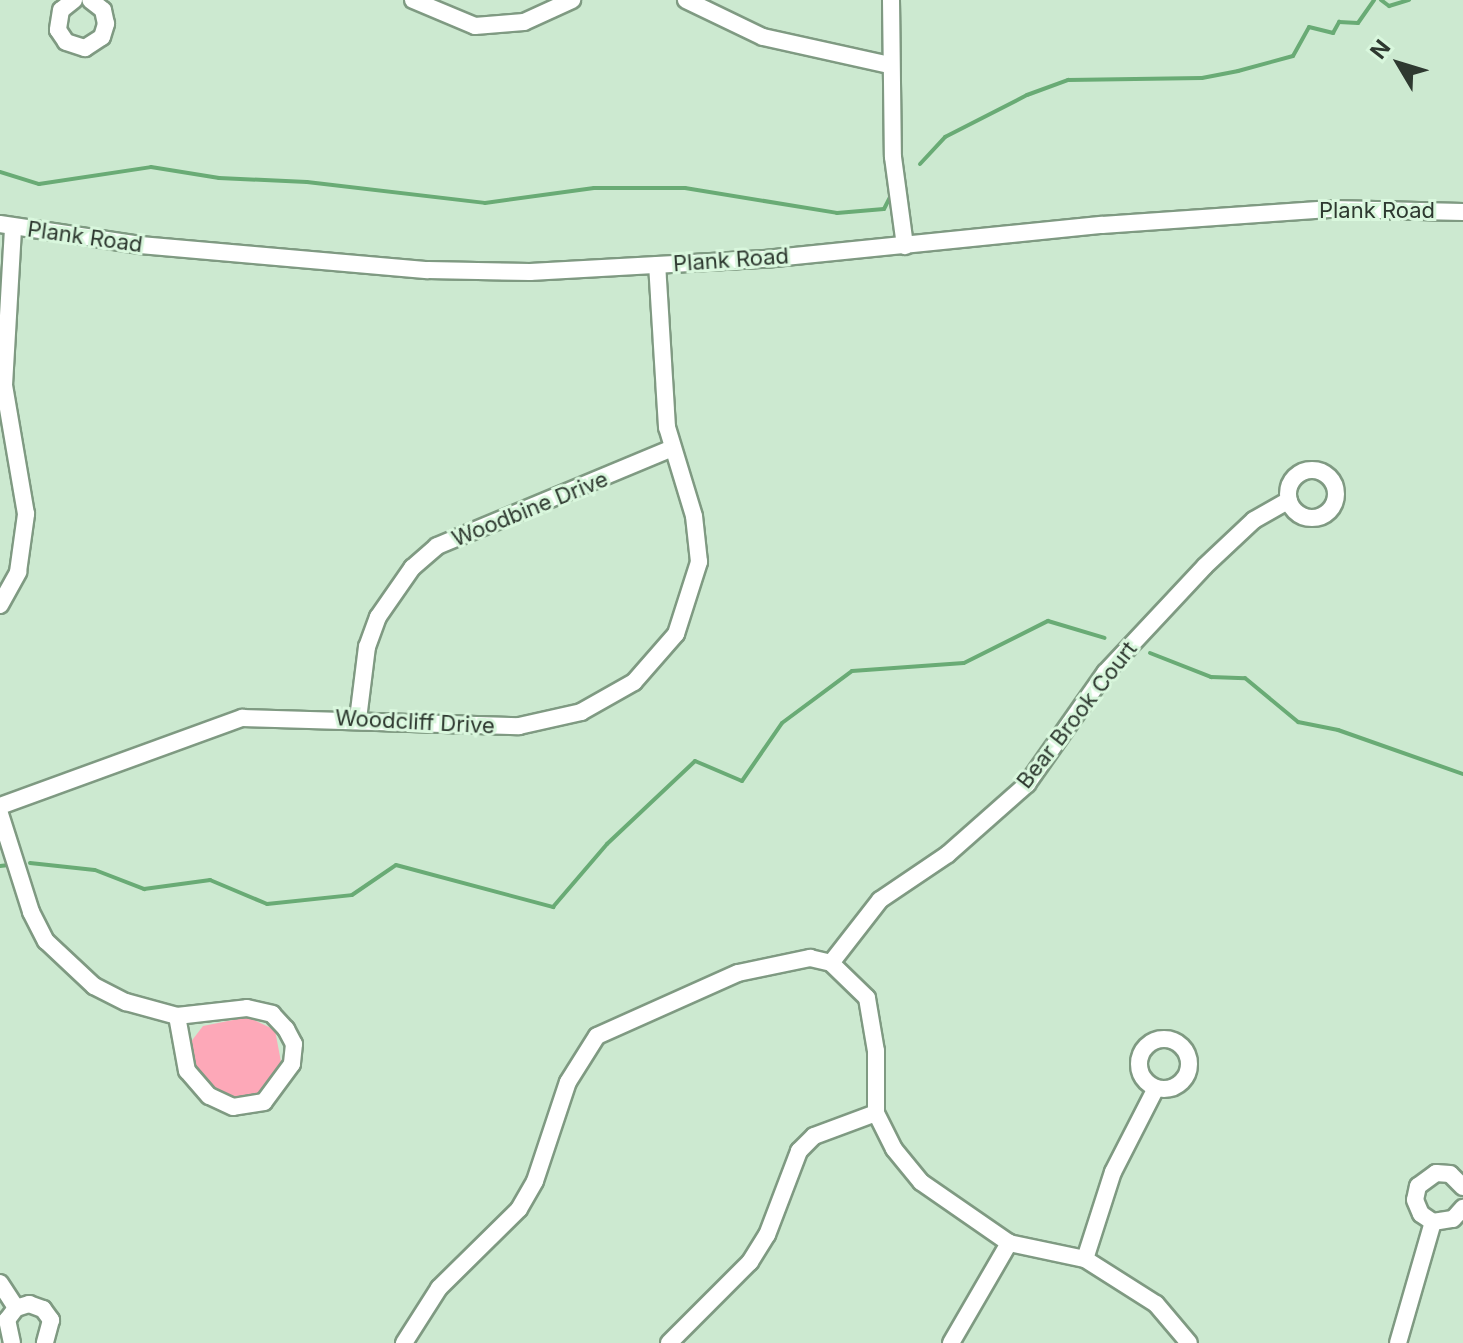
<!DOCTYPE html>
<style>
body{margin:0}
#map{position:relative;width:1463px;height:1343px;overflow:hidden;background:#cce9d0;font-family:Inter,sans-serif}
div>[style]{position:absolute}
.green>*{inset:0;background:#fda8b8}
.stream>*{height:4px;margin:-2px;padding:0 2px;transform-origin:2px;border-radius:2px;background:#69ab75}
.roads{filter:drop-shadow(2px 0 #7f9a82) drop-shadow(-2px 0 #7f9a82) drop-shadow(0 2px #7f9a82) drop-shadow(0 -2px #7f9a82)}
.minor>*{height:16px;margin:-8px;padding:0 8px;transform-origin:8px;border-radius:8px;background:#fff}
.minor>.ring{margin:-8px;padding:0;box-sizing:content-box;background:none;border:16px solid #fff;border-radius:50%}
span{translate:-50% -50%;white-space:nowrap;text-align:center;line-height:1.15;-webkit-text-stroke:6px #d9f7dd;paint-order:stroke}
.street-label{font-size:22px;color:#2e3930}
.north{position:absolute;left:1359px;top:24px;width:80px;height:80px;-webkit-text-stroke:6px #d9f7dd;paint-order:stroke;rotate:308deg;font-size:22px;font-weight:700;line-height:32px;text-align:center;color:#2e3930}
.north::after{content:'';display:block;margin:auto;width:28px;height:36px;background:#2e3930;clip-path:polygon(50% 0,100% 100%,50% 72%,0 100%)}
</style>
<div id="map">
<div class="green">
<i style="clip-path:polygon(248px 1017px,275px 1030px,281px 1062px,266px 1090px,255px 1097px,232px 1100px,194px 1071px,190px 1043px,203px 1026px)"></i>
</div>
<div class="stream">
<i style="left:1381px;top:0;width:10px;rotate:37deg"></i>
<i style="left:1389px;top:6px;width:21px;rotate:-17deg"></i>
<i style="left:920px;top:164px;width:37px;rotate:-47deg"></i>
<i style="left:945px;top:137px;width:92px;rotate:-27.1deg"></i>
<i style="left:1027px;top:95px;width:44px;rotate:-20.1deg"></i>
<i style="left:1068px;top:80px;width:134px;rotate:-0.9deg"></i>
<i style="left:1202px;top:78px;width:37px;rotate:-11deg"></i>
<i style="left:1238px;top:71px;width:57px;rotate:-15.3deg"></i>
<i style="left:1293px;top:56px;width:33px;rotate:-61deg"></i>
<i style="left:1309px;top:27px;width:25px;rotate:14deg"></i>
<i style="left:1333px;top:33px;width:13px;rotate:-61deg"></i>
<i style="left:1339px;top:22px;width:19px;rotate:3deg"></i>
<i style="left:1358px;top:23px;width:28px;rotate:-55deg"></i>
<i style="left:0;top:172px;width:41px;rotate:17.1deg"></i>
<i style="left:39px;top:184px;width:113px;rotate:-8.6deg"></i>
<i style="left:151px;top:167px;width:69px;rotate:9.2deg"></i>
<i style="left:219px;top:178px;width:88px;rotate:2.6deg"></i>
<i style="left:307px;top:182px;width:179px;rotate:6.7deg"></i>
<i style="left:485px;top:203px;width:110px;rotate:-7.8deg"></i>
<i style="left:594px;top:188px;width:91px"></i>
<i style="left:685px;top:188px;width:154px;rotate:9.3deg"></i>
<i style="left:837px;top:213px;width:47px;rotate:-4.9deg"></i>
<i style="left:884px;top:209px;width:13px;rotate:-63deg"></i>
<i style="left:1150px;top:653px;width:66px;rotate:21.5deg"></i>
<i style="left:1211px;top:677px;width:34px;rotate:2deg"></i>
<i style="left:1245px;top:678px;width:69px;rotate:39.7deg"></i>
<i style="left:1298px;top:722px;width:41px;rotate:11.3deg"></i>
<i style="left:1338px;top:730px;width:133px;rotate:19.4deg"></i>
<i style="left:30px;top:863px;width:65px;rotate:6.1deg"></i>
<i style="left:95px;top:870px;width:53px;rotate:21.2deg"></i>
<i style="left:144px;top:889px;width:67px;rotate:-7.8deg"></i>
<i style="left:210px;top:880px;width:62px;rotate:22.8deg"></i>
<i style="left:267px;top:904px;width:85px;rotate:-6deg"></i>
<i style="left:352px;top:895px;width:53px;rotate:-34.3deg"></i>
<i style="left:396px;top:865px;width:163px;rotate:15deg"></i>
<i style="left:553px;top:907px;width:83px;rotate:-49.4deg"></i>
<i style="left:607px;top:844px;width:121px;rotate:-43.3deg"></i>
<i style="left:695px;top:761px;width:51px;rotate:23.1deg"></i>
<i style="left:742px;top:781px;width:70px;rotate:-55.4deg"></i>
<i style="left:782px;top:723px;width:87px;rotate:-36.6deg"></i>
<i style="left:852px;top:671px;width:112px;rotate:-4.1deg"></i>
<i style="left:964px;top:663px;width:94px;rotate:-26.6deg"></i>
<i style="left:1048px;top:621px;width:59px;rotate:16.6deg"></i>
<i style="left:0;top:866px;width:9px;rotate:-6deg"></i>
</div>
<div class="roads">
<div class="minor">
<i style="left:74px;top:0;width:16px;rotate:142deg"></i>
<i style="left:61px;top:10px;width:20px;rotate:99deg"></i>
<i style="left:58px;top:30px;width:14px;rotate:56deg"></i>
<i style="left:66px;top:42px;width:20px;rotate:18deg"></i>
<i style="left:85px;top:48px;width:20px;rotate:-33deg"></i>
<i style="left:102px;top:37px;width:14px;rotate:-73deg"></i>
<i style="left:106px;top:24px;width:14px;rotate:-102deg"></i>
<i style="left:103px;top:10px;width:16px;rotate:-142deg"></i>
<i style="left:413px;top:0;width:67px;rotate:22.8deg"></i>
<i style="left:475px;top:26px;width:49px;rotate:-4.7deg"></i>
<i style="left:524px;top:22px;width:53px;rotate:-24.6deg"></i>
<i style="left:686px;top:0;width:85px;rotate:25.7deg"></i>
<i style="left:763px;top:37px;width:129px;rotate:12.5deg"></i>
<i style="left:891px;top:0;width:157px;rotate:89.3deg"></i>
<i style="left:893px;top:157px;width:90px;rotate:82.3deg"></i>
<i style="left:0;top:224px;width:142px;rotate:8.5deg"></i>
<i style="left:140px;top:245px;width:289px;rotate:5deg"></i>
<i style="left:428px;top:270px;width:102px;rotate:1.1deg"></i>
<i style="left:530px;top:272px;width:235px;rotate:-3.2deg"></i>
<i style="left:765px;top:259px;width:339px;rotate:-5.8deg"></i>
<i style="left:1102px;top:225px;width:231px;rotate:-4deg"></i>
<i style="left:1332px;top:209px;width:131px;rotate:1.3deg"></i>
<i class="ring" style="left:1288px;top:470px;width:32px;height:32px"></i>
<i style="left:0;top:605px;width:38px;rotate:-61deg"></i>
<i style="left:18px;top:572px;width:59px;rotate:-82.1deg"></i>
<i style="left:26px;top:514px;width:131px;rotate:-99.7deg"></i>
<i style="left:4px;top:385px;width:158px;rotate:-86.7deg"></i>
<i style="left:358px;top:719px;width:73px;rotate:-82.9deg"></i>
<i style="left:367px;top:647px;width:32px;rotate:-70deg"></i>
<i style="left:378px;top:617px;width:60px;rotate:-55.2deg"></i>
<i style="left:412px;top:568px;width:33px;rotate:-41deg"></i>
<i style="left:437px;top:546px;width:252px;rotate:-22.6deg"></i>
<i style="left:0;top:806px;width:258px;rotate:-20deg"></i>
<i style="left:242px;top:718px;width:277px;rotate:1.7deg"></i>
<i style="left:519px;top:726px;width:64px;rotate:-12.7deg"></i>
<i style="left:581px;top:712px;width:61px;rotate:-29.5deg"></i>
<i style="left:634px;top:682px;width:64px;rotate:-48.8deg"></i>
<i style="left:676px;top:634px;width:76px;rotate:-72.3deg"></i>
<i style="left:699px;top:562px;width:46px;rotate:-96.2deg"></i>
<i style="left:694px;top:516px;width:93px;rotate:-106.9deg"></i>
<i style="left:667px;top:427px;width:162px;rotate:-93.5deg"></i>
<i style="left:0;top:814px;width:103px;rotate:72.4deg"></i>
<i style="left:31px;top:912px;width:33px;rotate:63deg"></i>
<i style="left:46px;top:941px;width:66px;rotate:43.2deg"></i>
<i style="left:94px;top:986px;width:36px;rotate:27deg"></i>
<i style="left:126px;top:1002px;width:53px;rotate:15.4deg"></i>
<i style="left:831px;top:963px;width:80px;rotate:-52.1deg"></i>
<i style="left:880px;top:900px;width:82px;rotate:-34.1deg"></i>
<i style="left:948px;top:854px;width:106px;rotate:-41.5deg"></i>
<i style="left:1027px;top:784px;width:136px;rotate:-54.9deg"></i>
<i style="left:1105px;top:673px;width:146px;rotate:-46.9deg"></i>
<i style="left:1205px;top:566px;width:67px;rotate:-43.2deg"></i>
<i style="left:1254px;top:520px;width:40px;rotate:-29.7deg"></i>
<i style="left:247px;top:1008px;width:26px;rotate:13deg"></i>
<i style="left:272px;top:1014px;width:21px;rotate:47deg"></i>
<i style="left:286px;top:1029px;width:17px;rotate:62deg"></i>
<i style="left:294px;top:1044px;width:20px;rotate:96deg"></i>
<i style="left:292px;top:1064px;width:47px;rotate:126.4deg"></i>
<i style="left:264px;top:1102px;width:31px;rotate:171deg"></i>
<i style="left:233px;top:1107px;width:26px;rotate:-155deg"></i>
<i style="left:209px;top:1096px;width:33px;rotate:-131deg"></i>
<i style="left:187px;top:1071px;width:56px;rotate:-100.3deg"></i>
<i style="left:177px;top:1016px;width:70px;rotate:-6.5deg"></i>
<i class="ring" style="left:1139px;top:1039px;width:34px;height:34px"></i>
<i style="left:1463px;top:1187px;width:18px;rotate:-135deg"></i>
<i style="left:1450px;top:1174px;width:14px;rotate:-176deg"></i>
<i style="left:1436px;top:1173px;width:22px;rotate:144deg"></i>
<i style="left:1418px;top:1186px;width:14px;rotate:102deg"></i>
<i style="left:1415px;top:1200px;width:15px;rotate:67deg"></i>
<i style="left:1421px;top:1214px;width:14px;rotate:34deg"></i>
<i style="left:1433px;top:1222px;width:20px;rotate:-9deg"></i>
<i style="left:1453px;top:1219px;width:15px;rotate:-48deg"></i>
<i style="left:1085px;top:1259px;width:91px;rotate:-72.2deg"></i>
<i style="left:1113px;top:1172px;width:94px;rotate:-62.9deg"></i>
<i style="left:0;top:1283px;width:30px;rotate:57deg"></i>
<i style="left:12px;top:1343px;width:24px;rotate:-102deg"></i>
<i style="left:7px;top:1320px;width:15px;rotate:-53deg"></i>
<i style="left:16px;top:1308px;width:14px;rotate:-17deg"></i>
<i style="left:29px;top:1304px;width:15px;rotate:20deg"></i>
<i style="left:43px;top:1309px;width:14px;rotate:54deg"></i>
<i style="left:51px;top:1320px;width:24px;rotate:105deg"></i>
<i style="left:404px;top:1343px;width:65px;rotate:-57.5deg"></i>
<i style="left:439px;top:1288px;width:112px;rotate:-44.6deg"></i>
<i style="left:519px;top:1209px;width:32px;rotate:-60deg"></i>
<i style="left:535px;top:1181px;width:104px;rotate:-71.6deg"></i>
<i style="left:568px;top:1082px;width:54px;rotate:-57.8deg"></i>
<i style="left:597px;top:1036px;width:154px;rotate:-24.1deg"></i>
<i style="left:738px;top:973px;width:74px;rotate:-11.8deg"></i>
<i style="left:810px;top:958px;width:22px;rotate:13deg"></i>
<i style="left:831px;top:963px;width:50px;rotate:44.2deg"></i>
<i style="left:867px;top:998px;width:54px;rotate:80.4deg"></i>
<i style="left:876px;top:1051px;width:62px;rotate:90deg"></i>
<i style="left:876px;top:1113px;width:40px;rotate:63.4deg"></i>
<i style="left:894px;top:1149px;width:43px;rotate:50.7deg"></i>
<i style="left:921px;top:1182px;width:107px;rotate:34.7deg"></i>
<i style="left:1009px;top:1243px;width:78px;rotate:11.9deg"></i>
<i style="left:1085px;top:1259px;width:84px;rotate:32.4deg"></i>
<i style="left:1156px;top:1304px;width:51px;rotate:49.8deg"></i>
<i style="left:669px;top:1343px;width:115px;rotate:-45deg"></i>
<i style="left:750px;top:1262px;width:32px;rotate:-58deg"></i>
<i style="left:767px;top:1235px;width:90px;rotate:-69.1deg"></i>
<i style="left:799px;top:1151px;width:21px;rotate:-45deg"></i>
<i style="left:814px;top:1136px;width:66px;rotate:-20.4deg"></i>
<i style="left:951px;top:1343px;width:116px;rotate:-59.9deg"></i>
<i style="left:1398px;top:1343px;width:126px;rotate:-73.9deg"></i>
</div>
</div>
<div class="street-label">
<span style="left:1377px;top:211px">Plank Road</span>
<span style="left:85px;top:237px;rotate:8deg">Plank Road</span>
<span style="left:731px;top:260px;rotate:-4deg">Plank Road</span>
<span style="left:530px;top:509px;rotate:-22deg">Woodbine Drive</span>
<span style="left:1077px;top:715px;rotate:-52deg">Bear Brook Court</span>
<span style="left:415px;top:722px;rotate:3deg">Woodcliff Drive</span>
</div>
<div class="north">N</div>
</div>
